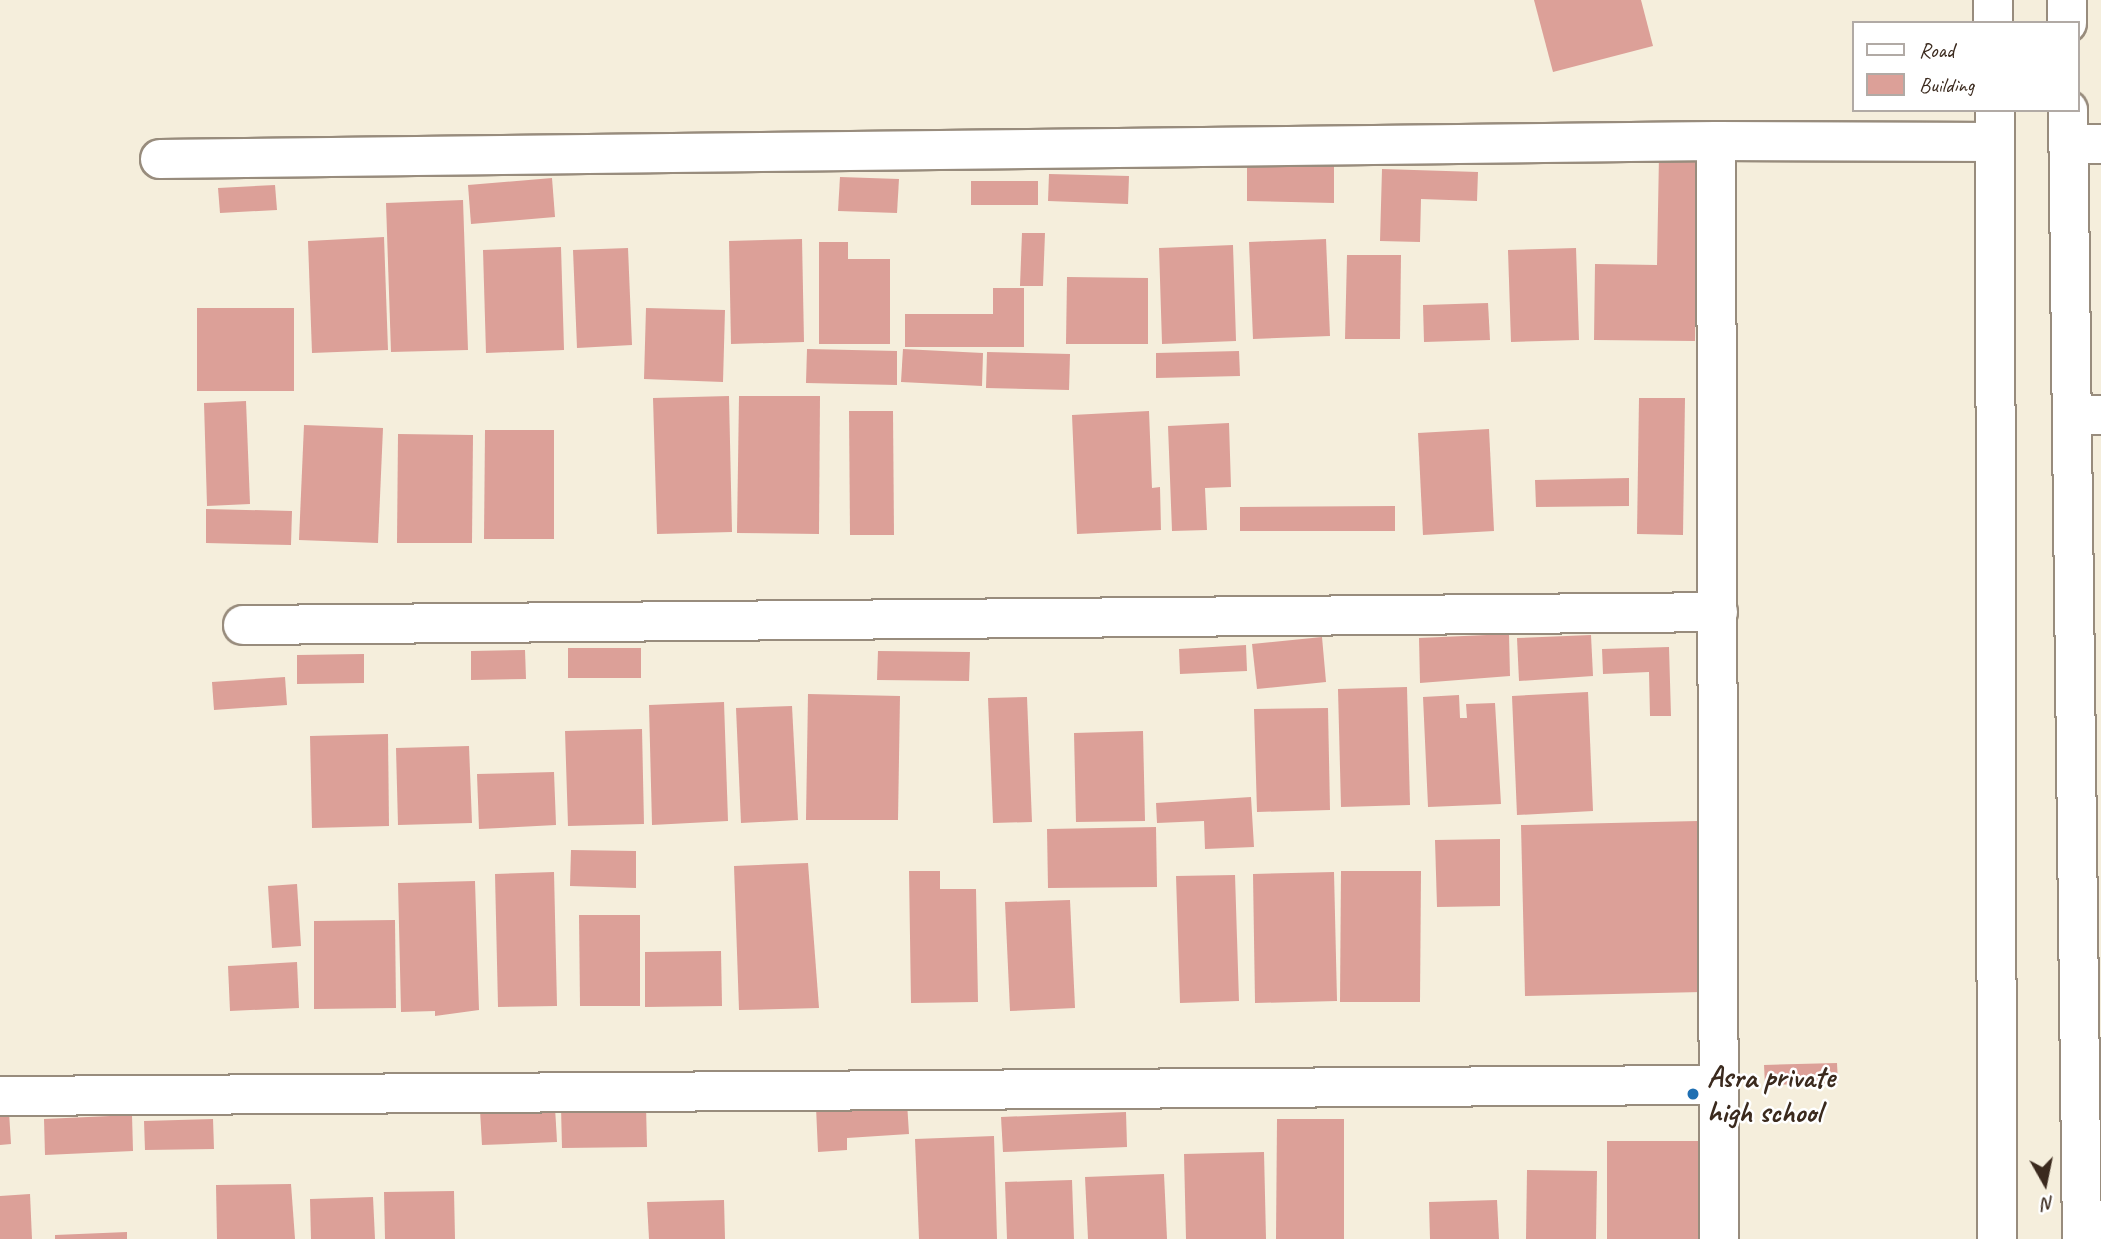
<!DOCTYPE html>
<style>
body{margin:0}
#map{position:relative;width:2101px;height:1239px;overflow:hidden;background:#f5eedc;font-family:Caveat,sans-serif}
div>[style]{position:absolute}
.building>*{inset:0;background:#dca098}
.roads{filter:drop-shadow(2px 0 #988c7d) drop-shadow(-2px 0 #988c7d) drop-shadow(0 2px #988c7d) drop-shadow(0 -2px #988c7d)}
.street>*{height:38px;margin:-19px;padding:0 19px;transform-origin:19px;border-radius:19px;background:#fff}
.secondary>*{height:38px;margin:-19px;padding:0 19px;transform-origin:19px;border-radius:19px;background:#fff}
.dots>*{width:19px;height:19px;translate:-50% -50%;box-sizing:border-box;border:4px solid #fff;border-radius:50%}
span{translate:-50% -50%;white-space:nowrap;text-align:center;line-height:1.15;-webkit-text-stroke:5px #fff;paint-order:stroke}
.poi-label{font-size:30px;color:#3b2a1e;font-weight:700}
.left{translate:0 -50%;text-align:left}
.legend{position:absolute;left:1852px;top:21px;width:228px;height:91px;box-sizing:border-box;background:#fff;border:2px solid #b1aaa5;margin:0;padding:9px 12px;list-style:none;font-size:21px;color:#3b2a1e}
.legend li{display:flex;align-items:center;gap:14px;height:35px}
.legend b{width:35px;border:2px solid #b1aaa5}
.north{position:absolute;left:2010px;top:1148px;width:70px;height:70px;-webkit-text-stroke:5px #fff;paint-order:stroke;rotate:171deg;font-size:19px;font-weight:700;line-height:28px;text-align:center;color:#3b2a1e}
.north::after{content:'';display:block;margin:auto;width:24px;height:32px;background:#3b2a1e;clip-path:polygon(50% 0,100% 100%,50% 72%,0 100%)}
</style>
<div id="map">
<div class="building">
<i style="clip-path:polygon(1534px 0,1641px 0,1653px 46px,1553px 72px)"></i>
<i style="clip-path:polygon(1659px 155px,1697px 156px,1695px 341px,1594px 340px,1595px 264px,1657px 265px)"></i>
<i style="clip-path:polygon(1247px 159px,1334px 161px,1334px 203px,1247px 201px)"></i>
<i style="clip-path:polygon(1382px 169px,1478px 172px,1477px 201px,1421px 199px,1420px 242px,1380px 241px)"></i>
<i style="clip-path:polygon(1049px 174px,1129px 176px,1128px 204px,1048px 201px)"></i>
<i style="clip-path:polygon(840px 177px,899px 179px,897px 213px,838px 211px)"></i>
<i style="clip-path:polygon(552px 178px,555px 217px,471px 224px,468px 185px)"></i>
<i style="clip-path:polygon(971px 181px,1038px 181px,1038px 205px,971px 205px)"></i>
<i style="clip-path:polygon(275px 185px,277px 210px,220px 213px,218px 188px)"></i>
<i style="clip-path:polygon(463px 200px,468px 350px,391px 352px,386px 203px)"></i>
<i style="clip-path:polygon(1022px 233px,1045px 233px,1043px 286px,1020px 286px)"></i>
<i style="clip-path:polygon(384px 237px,388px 350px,312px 353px,308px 241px)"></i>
<i style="clip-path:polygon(802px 239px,804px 342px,731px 344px,729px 241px)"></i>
<i style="clip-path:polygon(1326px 239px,1330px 336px,1253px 339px,1249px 242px)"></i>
<i style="clip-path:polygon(819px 242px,848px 242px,848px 259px,890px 259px,890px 344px,819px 344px)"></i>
<i style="clip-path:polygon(1233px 245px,1236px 341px,1162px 344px,1159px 248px)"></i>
<i style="clip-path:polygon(561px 247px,564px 350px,486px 353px,483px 250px)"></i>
<i style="clip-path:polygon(628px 248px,632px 345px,577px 348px,573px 250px)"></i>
<i style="clip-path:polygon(1576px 248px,1579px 340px,1511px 342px,1508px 250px)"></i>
<i style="clip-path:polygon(1347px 255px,1401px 255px,1400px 339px,1345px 339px)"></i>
<i style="clip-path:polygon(1067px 277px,1148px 278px,1148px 344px,1066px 344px)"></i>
<i style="clip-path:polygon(993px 288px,1024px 288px,1024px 347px,905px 347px,905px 314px,993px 314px)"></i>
<i style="clip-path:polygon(1488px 303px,1490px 340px,1424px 342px,1423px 305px)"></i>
<i style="clip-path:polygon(197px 308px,294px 308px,294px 391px,197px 391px)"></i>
<i style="clip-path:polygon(646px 308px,725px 310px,723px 382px,644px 379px)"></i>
<i style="clip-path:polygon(807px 349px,897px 351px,897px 385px,806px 383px)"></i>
<i style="clip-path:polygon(903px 349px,983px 353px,982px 386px,901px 382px)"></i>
<i style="clip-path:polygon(1239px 351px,1240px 376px,1156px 378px,1156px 353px)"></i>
<i style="clip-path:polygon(987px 352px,1070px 354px,1069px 390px,986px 388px)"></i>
<i style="clip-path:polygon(729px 396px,732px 532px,657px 534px,653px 398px)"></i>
<i style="clip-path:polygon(739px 396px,820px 396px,819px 534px,737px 533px)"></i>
<i style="clip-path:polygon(1639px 398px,1685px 398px,1683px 535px,1637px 534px)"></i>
<i style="clip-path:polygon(246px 401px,250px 504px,207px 506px,204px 403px)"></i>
<i style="clip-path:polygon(849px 411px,893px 411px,894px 535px,850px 535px)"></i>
<i style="clip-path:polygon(1149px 411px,1152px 488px,1160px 487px,1161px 530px,1077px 534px,1072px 415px)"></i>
<i style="clip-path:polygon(1229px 423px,1231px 487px,1205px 488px,1207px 530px,1172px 531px,1168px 426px)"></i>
<i style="clip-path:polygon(304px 425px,383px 428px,378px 543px,299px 540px)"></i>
<i style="clip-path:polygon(1489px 429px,1494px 531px,1423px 535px,1418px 433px)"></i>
<i style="clip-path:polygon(485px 430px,554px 430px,554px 539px,484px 539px)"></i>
<i style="clip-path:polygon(398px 434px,473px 435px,472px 543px,397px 543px)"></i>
<i style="clip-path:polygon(1629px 478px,1629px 506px,1536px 507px,1535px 480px)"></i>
<i style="clip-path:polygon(1395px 506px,1395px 531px,1240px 531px,1240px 507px)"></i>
<i style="clip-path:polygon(206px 509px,292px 511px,291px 545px,206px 543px)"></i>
<i style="clip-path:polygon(1509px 634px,1510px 676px,1420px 683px,1419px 638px)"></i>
<i style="clip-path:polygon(1591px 635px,1593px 676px,1519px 681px,1517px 638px)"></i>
<i style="clip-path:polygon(1322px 637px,1326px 682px,1257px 689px,1252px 644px)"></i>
<i style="clip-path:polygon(1246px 645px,1247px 671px,1180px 674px,1179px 649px)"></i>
<i style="clip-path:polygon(1669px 647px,1671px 716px,1650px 716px,1649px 672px,1603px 674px,1602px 649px)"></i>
<i style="clip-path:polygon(568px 648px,641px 648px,641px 678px,568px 678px)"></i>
<i style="clip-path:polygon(525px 650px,526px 679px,471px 680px,471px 651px)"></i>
<i style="clip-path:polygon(878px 651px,970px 652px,969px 681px,877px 680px)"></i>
<i style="clip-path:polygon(364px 654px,364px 683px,297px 684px,297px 655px)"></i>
<i style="clip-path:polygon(285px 677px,287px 705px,214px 710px,212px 682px)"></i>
<i style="clip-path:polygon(1407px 687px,1410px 805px,1341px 807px,1338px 689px)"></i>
<i style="clip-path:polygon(1588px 692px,1593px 811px,1517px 815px,1512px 696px)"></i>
<i style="clip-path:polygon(808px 694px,900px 696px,898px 820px,806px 820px)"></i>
<i style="clip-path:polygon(1459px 695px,1460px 718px,1467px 718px,1466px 704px,1495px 703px,1501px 804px,1428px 807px,1423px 697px)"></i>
<i style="clip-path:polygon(1027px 697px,1032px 822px,993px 823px,988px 698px)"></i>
<i style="clip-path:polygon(724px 702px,728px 821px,652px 825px,649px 705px)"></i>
<i style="clip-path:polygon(792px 706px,798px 820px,741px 823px,736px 708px)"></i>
<i style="clip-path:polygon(1328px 708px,1330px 810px,1257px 812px,1254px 709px)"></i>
<i style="clip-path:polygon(642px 729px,644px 824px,568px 826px,565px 731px)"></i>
<i style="clip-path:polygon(1143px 731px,1145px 821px,1076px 822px,1074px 733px)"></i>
<i style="clip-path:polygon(388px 734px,389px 826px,312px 828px,310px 736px)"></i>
<i style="clip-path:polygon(469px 746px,472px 823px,398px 825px,396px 748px)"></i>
<i style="clip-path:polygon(554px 772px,556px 825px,479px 829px,477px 774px)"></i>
<i style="clip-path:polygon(1251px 797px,1254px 847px,1205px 849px,1204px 821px,1157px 823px,1156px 803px)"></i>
<i style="clip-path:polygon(1698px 821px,1702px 992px,1525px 996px,1521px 825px)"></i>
<i style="clip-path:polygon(1156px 827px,1157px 887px,1048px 888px,1047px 829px)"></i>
<i style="clip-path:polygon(1500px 839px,1500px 906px,1437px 907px,1435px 840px)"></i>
<i style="clip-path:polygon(571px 850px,636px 851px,636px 888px,570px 886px)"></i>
<i style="clip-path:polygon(808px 863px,819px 1008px,739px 1010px,734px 866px)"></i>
<i style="clip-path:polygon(909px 871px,940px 871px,940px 889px,976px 889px,978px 1002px,911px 1003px)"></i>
<i style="clip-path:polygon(1341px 871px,1421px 871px,1420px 1002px,1340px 1002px)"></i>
<i style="clip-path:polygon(554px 872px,557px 1006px,498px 1007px,495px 874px)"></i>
<i style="clip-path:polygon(1334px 872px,1337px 1001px,1255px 1003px,1253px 874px)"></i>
<i style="clip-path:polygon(1235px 875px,1239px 1001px,1180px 1003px,1176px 876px)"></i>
<i style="clip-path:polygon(475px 881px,479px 1010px,435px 1016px,435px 1011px,401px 1012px,398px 883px)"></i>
<i style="clip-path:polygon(297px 884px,301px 946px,272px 948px,268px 886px)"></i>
<i style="clip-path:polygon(1070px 900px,1075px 1008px,1010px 1011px,1005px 902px)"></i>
<i style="clip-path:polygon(579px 915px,640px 915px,640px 1006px,580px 1006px)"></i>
<i style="clip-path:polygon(395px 920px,396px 1008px,314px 1009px,314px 921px)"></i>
<i style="clip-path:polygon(721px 951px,722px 1006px,645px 1007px,645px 952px)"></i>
<i style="clip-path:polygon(297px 962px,299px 1008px,230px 1011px,228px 966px)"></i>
<i style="clip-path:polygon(1837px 1063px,1838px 1083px,1765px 1085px,1764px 1065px)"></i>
<i style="clip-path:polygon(907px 1102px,909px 1134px,847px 1138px,847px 1150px,818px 1152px,816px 1107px)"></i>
<i style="clip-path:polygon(646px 1106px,647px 1147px,562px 1148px,561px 1107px)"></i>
<i style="clip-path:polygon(555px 1107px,557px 1142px,482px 1145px,480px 1110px)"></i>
<i style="clip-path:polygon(0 1112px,9px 1112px,11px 1144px,0 1145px)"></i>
<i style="clip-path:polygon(1126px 1112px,1127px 1147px,1003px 1152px,1001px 1117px)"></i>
<i style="clip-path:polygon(132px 1115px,133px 1151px,45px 1155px,44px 1119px)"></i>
<i style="clip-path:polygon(213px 1119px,214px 1149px,145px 1150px,144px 1121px)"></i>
<i style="clip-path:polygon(1277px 1119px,1344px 1119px,1344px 1239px,1276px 1239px)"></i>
<i style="clip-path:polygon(994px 1136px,997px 1239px,919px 1239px,915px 1139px)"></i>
<i style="clip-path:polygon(1607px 1141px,1701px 1141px,1701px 1239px,1607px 1239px)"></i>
<i style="clip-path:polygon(1264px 1152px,1266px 1239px,1186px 1239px,1184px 1154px)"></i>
<i style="clip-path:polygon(1527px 1170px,1597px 1171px,1596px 1239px,1526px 1239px)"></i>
<i style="clip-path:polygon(1164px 1174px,1167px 1239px,1088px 1239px,1085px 1177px)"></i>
<i style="clip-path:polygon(1072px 1180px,1074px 1239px,1007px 1239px,1005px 1182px)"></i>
<i style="clip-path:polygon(291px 1184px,295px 1239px,217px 1239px,216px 1185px)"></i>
<i style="clip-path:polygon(454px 1191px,455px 1239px,385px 1239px,384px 1192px)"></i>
<i style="clip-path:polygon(30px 1194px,32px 1239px,0 1239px,0 1196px)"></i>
<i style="clip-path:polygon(373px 1197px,375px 1239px,311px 1239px,310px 1199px)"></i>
<i style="clip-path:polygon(724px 1200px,725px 1239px,649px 1239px,647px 1202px)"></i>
<i style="clip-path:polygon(1497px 1200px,1499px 1239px,1430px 1239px,1429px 1202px)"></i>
<i style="clip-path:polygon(127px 1232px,127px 1239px,55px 1239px,55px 1235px)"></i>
</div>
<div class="roads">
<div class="street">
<i style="left:1716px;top:141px;width:1098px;rotate:89.84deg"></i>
<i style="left:2068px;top:145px;width:33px;rotate:-2deg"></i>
<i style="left:160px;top:159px;width:1556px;rotate:-0.66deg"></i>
<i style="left:1716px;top:141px;width:279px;rotate:0.2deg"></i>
<i style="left:2072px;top:415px;width:29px"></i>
<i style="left:243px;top:625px;width:1475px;rotate:-0.5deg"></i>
<i style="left:0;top:1096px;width:1717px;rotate:-0.37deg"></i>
</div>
<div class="secondary">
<i style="left:1993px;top:0;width:23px;rotate:90deg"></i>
<i style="left:2067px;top:0;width:23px;rotate:90deg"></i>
<i style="left:1995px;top:110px;width:1129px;rotate:89.9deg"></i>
<i style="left:2068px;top:110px;width:1129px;rotate:89.29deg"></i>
</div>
</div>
<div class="dots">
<i style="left:1693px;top:1094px;background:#1f6fb2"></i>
</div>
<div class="poi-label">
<span class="left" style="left:1707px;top:1094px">Asra private<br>high school</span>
</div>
<ul class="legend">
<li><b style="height:9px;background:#fff"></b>Road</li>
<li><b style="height:19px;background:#dca098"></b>Building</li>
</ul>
<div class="north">N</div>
</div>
